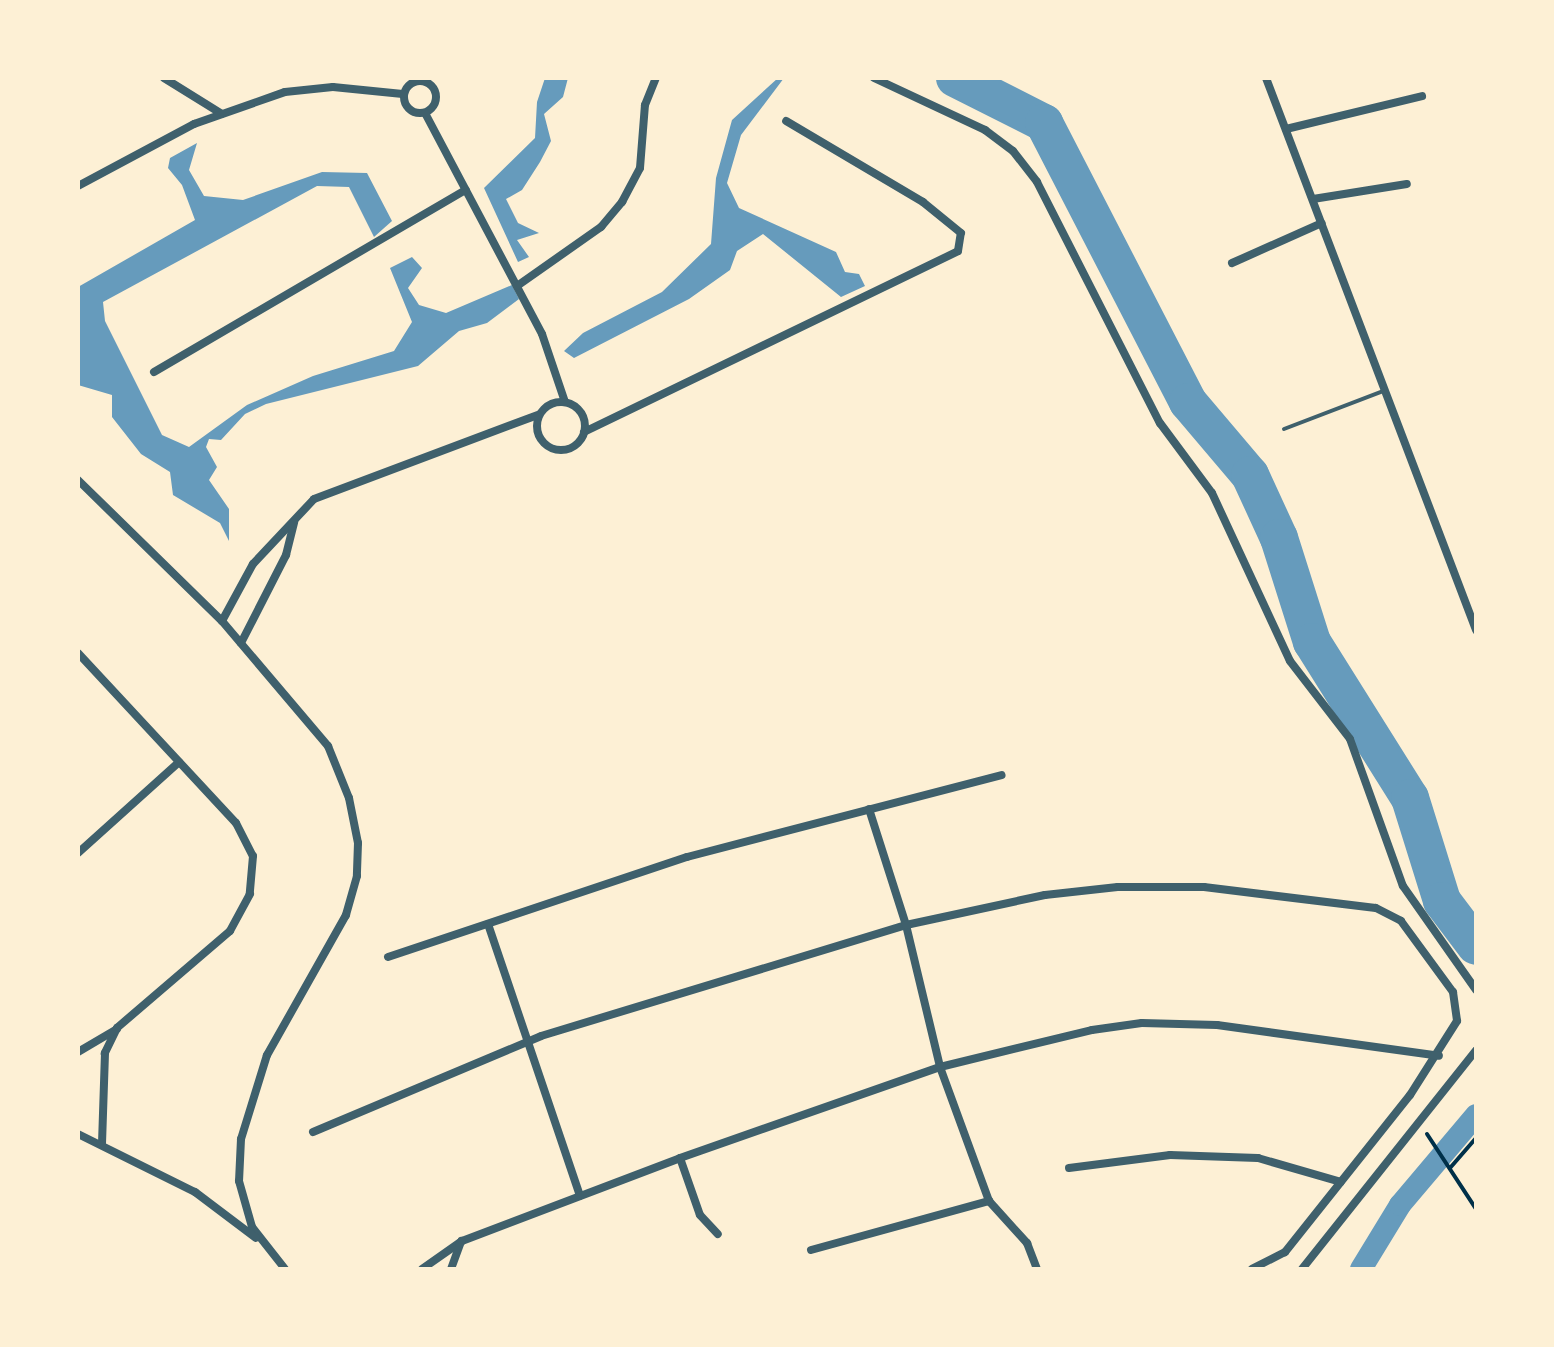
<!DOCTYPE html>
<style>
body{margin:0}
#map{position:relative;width:1554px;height:1347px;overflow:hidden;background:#fdf0d5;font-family:"PT Sans Narrow",sans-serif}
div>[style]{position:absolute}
.water>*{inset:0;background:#669bbc}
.canal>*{height:22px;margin:-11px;padding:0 11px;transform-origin:11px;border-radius:11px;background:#669bbc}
.river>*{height:38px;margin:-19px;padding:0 19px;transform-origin:19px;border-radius:19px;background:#669bbc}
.path>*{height:4px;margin:-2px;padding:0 2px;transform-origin:2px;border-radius:2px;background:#003049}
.service>*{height:4px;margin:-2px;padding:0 2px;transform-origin:2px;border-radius:2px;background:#3f606c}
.minor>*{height:8px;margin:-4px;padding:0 4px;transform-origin:4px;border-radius:4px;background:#3f606c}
.minor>.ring{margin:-4px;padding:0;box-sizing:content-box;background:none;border:8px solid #3f606c;border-radius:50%}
span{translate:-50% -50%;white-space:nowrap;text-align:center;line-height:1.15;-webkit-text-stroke:7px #fdf0d5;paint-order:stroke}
.frame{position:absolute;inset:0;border:80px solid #fdf0d5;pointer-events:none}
</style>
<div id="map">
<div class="water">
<i style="clip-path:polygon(545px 78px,568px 78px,563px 97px,544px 114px,551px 141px,540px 162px,522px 190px,506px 199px,518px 223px,539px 233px,517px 240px,529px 257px,518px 262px,484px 188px,535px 138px,537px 102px)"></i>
<i style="clip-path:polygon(778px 78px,784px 78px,741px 135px,727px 183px,739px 208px,836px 252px,845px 272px,859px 274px,865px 286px,841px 297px,763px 234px,737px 251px,730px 270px,689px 299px,574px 358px,564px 351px,583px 333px,662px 292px,711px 244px,716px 178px,732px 120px)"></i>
<i style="clip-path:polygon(197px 143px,189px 170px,204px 196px,243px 200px,322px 172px,367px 173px,392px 221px,374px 237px,349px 187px,317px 186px,103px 302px,105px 321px,162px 435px,189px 447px,247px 405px,313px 376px,394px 351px,412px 322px,390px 268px,412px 257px,422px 268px,408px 288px,419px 305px,446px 313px,512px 285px,519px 299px,487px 323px,459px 331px,418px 366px,266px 404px,245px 414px,221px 440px,209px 439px,206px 447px,217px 467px,209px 480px,229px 509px,229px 541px,220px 523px,173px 495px,170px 472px,141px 454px,112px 417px,112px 395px,78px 385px,78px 287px,195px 220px,182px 185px,168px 168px,170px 158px)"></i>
</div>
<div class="canal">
<i style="left:1361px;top:1269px;width:75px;rotate:-58.6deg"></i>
<i style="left:1400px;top:1205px;width:118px;rotate:-49.8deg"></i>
</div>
<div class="river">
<i style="left:955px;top:78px;width:100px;rotate:26.8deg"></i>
<i style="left:1044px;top:123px;width:314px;rotate:62.7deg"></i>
<i style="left:1188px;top:402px;width:96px;rotate:49.7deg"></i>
<i style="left:1250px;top:475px;width:69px;rotate:65.3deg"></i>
<i style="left:1279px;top:538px;width:109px;rotate:72.4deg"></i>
<i style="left:1312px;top:642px;width:184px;rotate:57.9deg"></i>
<i style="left:1410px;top:798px;width:108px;rotate:72.7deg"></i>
<i style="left:1442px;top:901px;width:56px;rotate:52.9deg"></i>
</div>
<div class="path">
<i style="left:1427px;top:1134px;width:90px;rotate:56.8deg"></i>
<i style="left:1450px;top:1168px;width:40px;rotate:-49deg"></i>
</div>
<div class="service">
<i style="left:1284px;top:429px;width:106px;rotate:-21deg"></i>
</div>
<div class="minor">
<i style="left:164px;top:78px;width:68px;rotate:31.8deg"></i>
<i style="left:874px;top:78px;width:123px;rotate:25.1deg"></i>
<i style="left:985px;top:130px;width:35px;rotate:37deg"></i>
<i style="left:1013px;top:151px;width:39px;rotate:52deg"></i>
<i style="left:1037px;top:182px;width:271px;rotate:63deg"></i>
<i style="left:1160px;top:423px;width:87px;rotate:53.4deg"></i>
<i style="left:1212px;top:493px;width:185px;rotate:65.1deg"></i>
<i style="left:1290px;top:661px;width:98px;rotate:52.4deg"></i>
<i style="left:1350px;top:739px;width:156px;rotate:70.2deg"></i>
<i style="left:1403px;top:886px;width:127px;rotate:54.9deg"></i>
<i style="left:1266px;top:78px;width:591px;rotate:69.17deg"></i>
<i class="ring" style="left:404px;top:81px;width:24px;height:24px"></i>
<i style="left:425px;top:113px;width:250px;rotate:62.1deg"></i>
<i style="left:542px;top:334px;width:72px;rotate:71.3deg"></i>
<i style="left:1286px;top:129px;width:140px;rotate:-13.6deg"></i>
<i style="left:78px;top:186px;width:132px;rotate:-28.1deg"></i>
<i style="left:194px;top:124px;width:96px;rotate:-19.4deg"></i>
<i style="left:285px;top:92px;width:48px;rotate:-5.9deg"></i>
<i style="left:333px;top:87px;width:70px;rotate:5.7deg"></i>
<i style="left:1313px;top:199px;width:95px;rotate:-9.1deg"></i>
<i style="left:1232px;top:263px;width:98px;rotate:-24deg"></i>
<i style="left:517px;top:286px;width:103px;rotate:-35.1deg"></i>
<i style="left:601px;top:227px;width:33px;rotate:-50deg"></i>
<i style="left:622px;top:202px;width:38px;rotate:-62deg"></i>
<i style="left:640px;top:168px;width:63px;rotate:-85.5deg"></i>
<i style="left:645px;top:105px;width:29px;rotate:-68deg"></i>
<i style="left:154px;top:372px;width:361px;rotate:-30.3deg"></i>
<i class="ring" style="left:537px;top:402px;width:40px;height:40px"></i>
<i style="left:584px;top:432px;width:415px;rotate:-25.8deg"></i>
<i style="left:958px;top:251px;width:18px;rotate:-81deg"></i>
<i style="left:961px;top:233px;width:49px;rotate:-140.8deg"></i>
<i style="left:923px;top:202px;width:159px;rotate:-149.4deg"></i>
<i style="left:78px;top:480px;width:202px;rotate:44.4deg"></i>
<i style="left:222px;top:621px;width:164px;rotate:49.7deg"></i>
<i style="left:328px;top:746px;width:56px;rotate:68deg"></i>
<i style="left:349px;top:798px;width:46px;rotate:78.7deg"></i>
<i style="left:358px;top:843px;width:33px;rotate:92deg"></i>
<i style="left:357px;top:876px;width:41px;rotate:105.8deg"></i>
<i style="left:346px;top:915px;width:161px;rotate:119.4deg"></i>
<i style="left:267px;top:1055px;width:88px;rotate:107.2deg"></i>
<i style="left:241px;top:1139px;width:42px;rotate:92.7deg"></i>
<i style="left:239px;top:1181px;width:48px;rotate:74.2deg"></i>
<i style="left:252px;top:1227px;width:53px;rotate:51.8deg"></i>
<i style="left:222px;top:621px;width:65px;rotate:-61.5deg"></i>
<i style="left:253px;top:564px;width:89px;rotate:-46.8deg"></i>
<i style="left:314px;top:499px;width:239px;rotate:-20.6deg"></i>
<i style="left:241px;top:643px;width:99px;rotate:-62.9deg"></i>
<i style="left:286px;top:555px;width:34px;rotate:-76deg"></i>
<i style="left:78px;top:653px;width:232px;rotate:47.1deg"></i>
<i style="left:236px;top:823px;width:37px;rotate:63deg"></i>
<i style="left:253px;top:856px;width:38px;rotate:95deg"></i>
<i style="left:250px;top:894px;width:42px;rotate:118.4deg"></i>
<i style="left:230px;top:931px;width:149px;rotate:139.4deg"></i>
<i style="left:117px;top:1028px;width:28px;rotate:116deg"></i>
<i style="left:105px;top:1053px;width:91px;rotate:91.9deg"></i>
<i style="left:869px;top:809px;width:122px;rotate:72.3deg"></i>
<i style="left:906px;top:925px;width:146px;rotate:76.5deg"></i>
<i style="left:940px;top:1067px;width:143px;rotate:69.9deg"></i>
<i style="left:989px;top:1201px;width:57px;rotate:47.9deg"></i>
<i style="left:1027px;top:1243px;width:28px;rotate:69deg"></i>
<i style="left:78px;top:853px;width:136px;rotate:-42deg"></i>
<i style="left:488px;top:924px;width:287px;rotate:71.3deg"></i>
<i style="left:388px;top:957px;width:315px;rotate:-18.5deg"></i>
<i style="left:687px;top:857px;width:325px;rotate:-14.6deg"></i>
<i style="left:78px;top:1052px;width:45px;rotate:-30.5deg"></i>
<i style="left:313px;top:1132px;width:247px;rotate:-22.8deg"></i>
<i style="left:541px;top:1036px;width:382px;rotate:-16.9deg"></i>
<i style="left:906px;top:925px;width:142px;rotate:-12.2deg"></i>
<i style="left:1045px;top:895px;width:73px;rotate:-6.3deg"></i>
<i style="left:1118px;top:887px;width:86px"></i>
<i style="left:1204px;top:887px;width:173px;rotate:7deg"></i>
<i style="left:1376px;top:908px;width:28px;rotate:27deg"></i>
<i style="left:1401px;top:921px;width:88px;rotate:53.8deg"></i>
<i style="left:1453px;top:992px;width:29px;rotate:82deg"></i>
<i style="left:1457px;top:1021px;width:88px;rotate:122.4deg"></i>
<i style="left:1410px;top:1095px;width:201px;rotate:128.5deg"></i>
<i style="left:1285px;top:1252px;width:37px;rotate:153deg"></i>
<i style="left:78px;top:1134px;width:131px;rotate:26.4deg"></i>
<i style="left:195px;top:1192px;width:76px;rotate:37deg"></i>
<i style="left:680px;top:1158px;width:60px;rotate:70.7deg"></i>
<i style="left:700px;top:1215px;width:26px;rotate:47deg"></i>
<i style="left:1069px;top:1168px;width:102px;rotate:-7.3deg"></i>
<i style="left:1170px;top:1155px;width:88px;rotate:2deg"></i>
<i style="left:1258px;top:1158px;width:86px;rotate:16.1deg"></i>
<i style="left:811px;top:1250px;width:185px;rotate:-15.4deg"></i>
<i style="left:422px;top:1269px;width:49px;rotate:-35deg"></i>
<i style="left:462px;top:1241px;width:233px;rotate:-20.8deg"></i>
<i style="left:680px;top:1158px;width:275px;rotate:-19.3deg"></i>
<i style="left:940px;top:1067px;width:156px;rotate:-13.7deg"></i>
<i style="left:1092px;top:1030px;width:50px;rotate:-8deg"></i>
<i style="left:1142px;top:1023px;width:75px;rotate:1.5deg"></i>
<i style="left:1217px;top:1025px;width:224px;rotate:7.9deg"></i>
<i style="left:451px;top:1269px;width:30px;rotate:-70deg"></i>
<i style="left:1302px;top:1269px;width:280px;rotate:-51.5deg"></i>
</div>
<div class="frame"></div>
</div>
